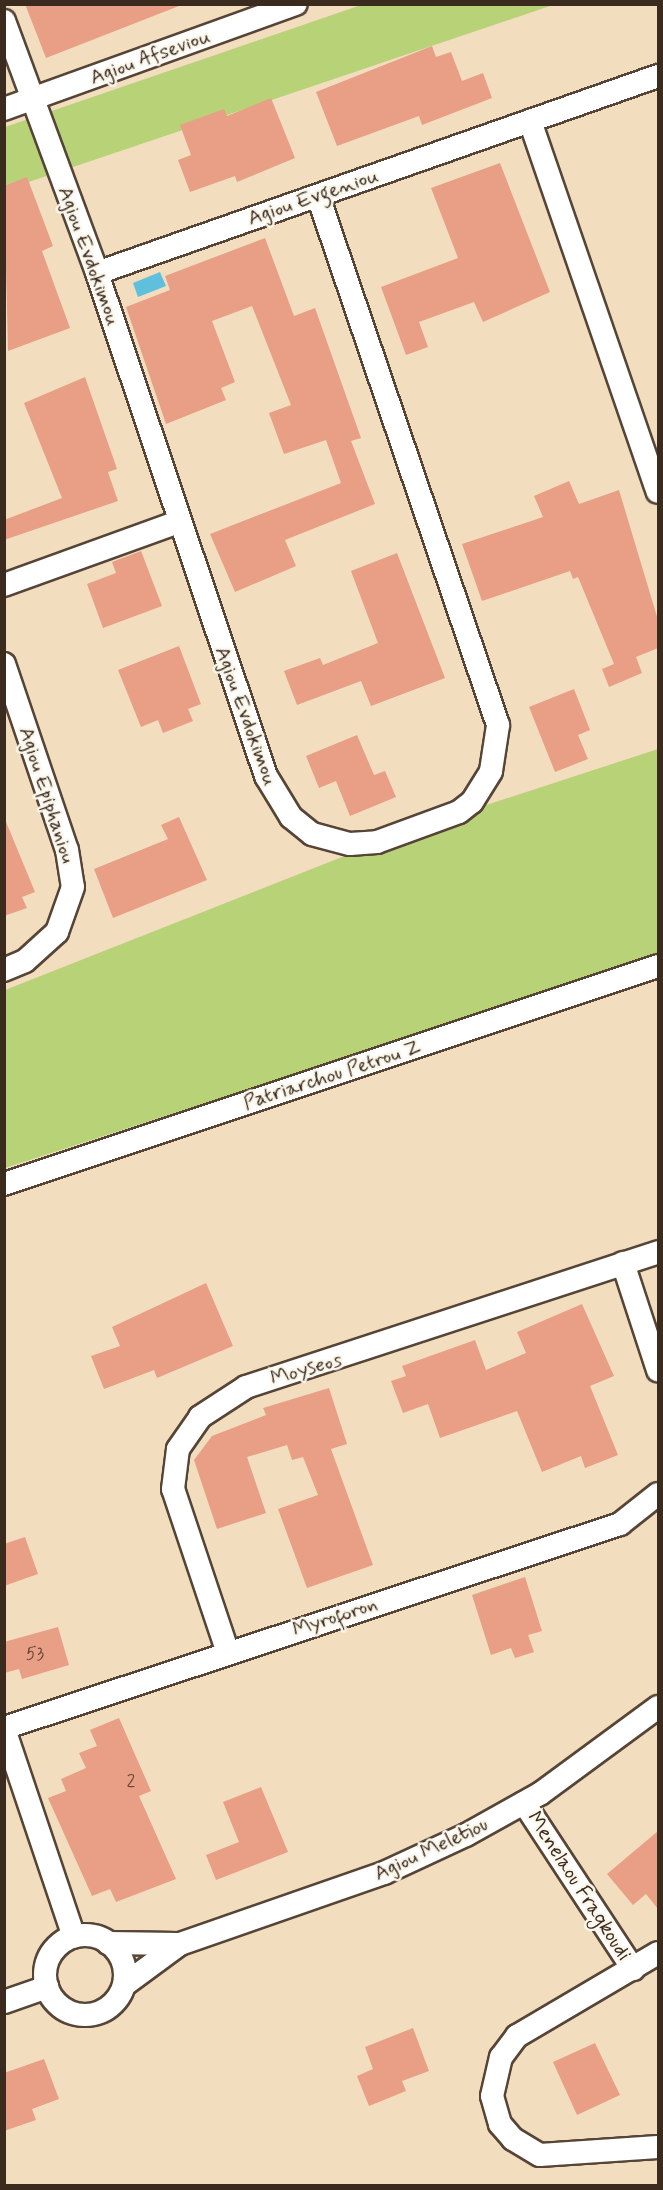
<!DOCTYPE html>
<style>
body{margin:0}
#map{position:relative;width:663px;height:2190px;overflow:hidden;background:#f2ddbf;font-family:Mynerve,sans-serif}
div>[style]{position:absolute}
.green>*{inset:0;background:#b8d278}
.water>*{inset:0;background:#5fc0dd}
.building>*{inset:0;background:#e99f85}
.roads{filter:drop-shadow(2px 0 #564536) drop-shadow(-2px 0 #564536) drop-shadow(0 2px #564536) drop-shadow(0 -2px #564536)}
.minor>*{height:22px;margin:-11px;padding:0 11px;transform-origin:11px;border-radius:11px;background:#fff}
.minor>.ring{margin:-11px;padding:0;box-sizing:content-box;background:none;border:22px solid #fff;border-radius:50%}
span{translate:-50% -50%;white-space:nowrap;text-align:center;line-height:1.15;-webkit-text-stroke:5px #fbf7ec;paint-order:stroke}
.number-label{font-size:18px;color:#664738}
.number-label span{-webkit-text-stroke-width:0}
.street-label{font-size:21px;color:#3b2a1e}
.frame{position:absolute;inset:0;border:6px solid #3b2a1e;pointer-events:none}
</style>
<div id="map">
<div class="green">
<i style="clip-path:polygon(361px 5px,553px 5px,5px 190px,5px 127px)"></i>
<i style="clip-path:polygon(658px 749px,658px 956px,5px 1168px,5px 990px,413px 829px)"></i>
</div>
<div class="water">
<i style="clip-path:polygon(160px 272px,166px 286px,138px 297px,133px 283px)"></i>
</div>
<div class="building">
<i style="clip-path:polygon(25px 4px,179px 4px,179px 6px,46px 58px)"></i>
<i style="clip-path:polygon(432px 46px,436px 57px,451px 52px,462px 81px,483px 73px,492px 98px,422px 125px,419px 116px,337px 146px,316px 92px)"></i>
<i style="clip-path:polygon(271px 98px,295px 158px,237px 182px,235px 176px,190px 192px,178px 160px,191px 155px,180px 125px,224px 109px,227px 116px)"></i>
<i style="clip-path:polygon(500px 163px,550px 292px,483px 322px,474px 302px,419px 322px,428px 347px,406px 355px,381px 287px,458px 258px,431px 188px)"></i>
<i style="clip-path:polygon(27px 177px,53px 246px,42px 251px,70px 328px,8px 351px,4px 186px)"></i>
<i style="clip-path:polygon(265px 238px,294px 316px,315px 308px,361px 438px,351px 441px,375px 504px,285px 540px,296px 566px,235px 592px,210px 534px,341px 483px,326px 440px,284px 454px,269px 413px,291px 405px,252px 306px,212px 321px,235px 382px,221px 388px,226px 400px,166px 424px,126px 307px,170px 290px,165px 276px)"></i>
<i style="clip-path:polygon(85px 377px,117px 469px,108px 472px,118px 501px,4px 540px,4px 520px,62px 498px,24px 403px)"></i>
<i style="clip-path:polygon(569px 481px,579px 504px,619px 490px,658px 620px,658px 648px,636px 657px,642px 673px,609px 687px,602px 669px,614px 664px,578px 577px,573px 579px,570px 571px,482px 601px,462px 544px,543px 517px,534px 496px)"></i>
<i style="clip-path:polygon(141px 551px,162px 606px,103px 628px,87px 584px,116px 573px,112px 562px)"></i>
<i style="clip-path:polygon(397px 553px,445px 678px,371px 706px,361px 681px,297px 705px,284px 671px,320px 658px,323px 665px,378px 643px,351px 571px)"></i>
<i style="clip-path:polygon(179px 646px,201px 704px,188px 709px,193px 721px,163px 733px,158px 720px,141px 727px,118px 670px)"></i>
<i style="clip-path:polygon(574px 689px,590px 730px,578px 735px,588px 759px,555px 772px,529px 707px)"></i>
<i style="clip-path:polygon(357px 735px,374px 775px,385px 771px,396px 797px,350px 816px,336px 781px,319px 788px,306px 756px)"></i>
<i style="clip-path:polygon(4px 817px,35px 892px,22px 897px,27px 908px,4px 916px)"></i>
<i style="clip-path:polygon(179px 817px,207px 880px,113px 918px,94px 869px,168px 839px,161px 825px)"></i>
<i style="clip-path:polygon(206px 1283px,233px 1346px,157px 1378px,154px 1370px,104px 1389px,91px 1356px,120px 1346px,112px 1327px)"></i>
<i style="clip-path:polygon(582px 1304px,614px 1376px,590px 1386px,618px 1455px,585px 1468px,581px 1456px,542px 1472px,517px 1411px,440px 1438px,428px 1404px,403px 1413px,391px 1381px,406px 1376px,402px 1366px,475px 1340px,486px 1370px,526px 1353px,517px 1332px)"></i>
<i style="clip-path:polygon(329px 1388px,347px 1444px,331px 1449px,373px 1565px,307px 1588px,278px 1509px,318px 1495px,303px 1457px,292px 1460px,287px 1445px,247px 1457px,266px 1513px,217px 1529px,194px 1460px,212px 1436px,266px 1415px,263px 1408px)"></i>
<i style="clip-path:polygon(25px 1537px,38px 1574px,4px 1586px,4px 1544px)"></i>
<i style="clip-path:polygon(525px 1577px,542px 1631px,528px 1635px,534px 1652px,515px 1658px,511px 1648px,491px 1655px,472px 1595px)"></i>
<i style="clip-path:polygon(58px 1627px,69px 1665px,22px 1679px,19px 1669px,4px 1673px,4px 1642px)"></i>
<i style="clip-path:polygon(119px 1718px,151px 1791px,139px 1796px,176px 1879px,116px 1902px,110px 1889px,92px 1896px,48px 1798px,66px 1791px,61px 1779px,86px 1768px,79px 1753px,97px 1746px,90px 1730px)"></i>
<i style="clip-path:polygon(261px 1787px,288px 1852px,216px 1880px,206px 1855px,239px 1842px,223px 1802px)"></i>
<i style="clip-path:polygon(658px 1831px,658px 1909px,646px 1894px,633px 1905px,607px 1874px)"></i>
<i style="clip-path:polygon(413px 2028px,429px 2071px,402px 2081px,406px 2091px,369px 2106px,357px 2076px,373px 2069px,365px 2047px)"></i>
<i style="clip-path:polygon(595px 2043px,620px 2095px,577px 2115px,553px 2062px)"></i>
<i style="clip-path:polygon(44px 2059px,59px 2099px,32px 2109px,36px 2120px,4px 2131px,4px 2073px)"></i>
</div>
<div class="roads">
<div class="minor">
<i style="left:4px;top:21px;width:269px;rotate:69.7deg"></i>
<i style="left:97px;top:273px;width:531px;rotate:71.43deg"></i>
<i style="left:266px;top:776px;width:48px;rotate:58.6deg"></i>
<i style="left:291px;top:817px;width:27px;rotate:39deg"></i>
<i style="left:312px;top:834px;width:39px;rotate:15deg"></i>
<i style="left:350px;top:844px;width:27px;rotate:-4deg"></i>
<i style="left:377px;top:842px;width:87px;rotate:-20.1deg"></i>
<i style="left:459px;top:812px;width:16px;rotate:-38deg"></i>
<i style="left:472px;top:802px;width:36px;rotate:-58deg"></i>
<i style="left:491px;top:771px;width:47px;rotate:-81.3deg"></i>
<i style="left:498px;top:725px;width:559px;rotate:-108.79deg"></i>
<i style="left:4px;top:109px;width:310px;rotate:-19.8deg"></i>
<i style="left:530px;top:121px;width:392px;rotate:71deg"></i>
<i style="left:97px;top:273px;width:595px;rotate:-19.35deg"></i>
<i style="left:4px;top:585px;width:185px;rotate:-19.9deg"></i>
<i style="left:4px;top:664px;width:196px;rotate:71.3deg"></i>
<i style="left:67px;top:850px;width:37px;rotate:81deg"></i>
<i style="left:73px;top:887px;width:48px;rotate:109.6deg"></i>
<i style="left:57px;top:932px;width:43px;rotate:137.8deg"></i>
<i style="left:25px;top:961px;width:23px;rotate:157deg"></i>
<i style="left:4px;top:1184px;width:689px;rotate:-18.43deg"></i>
<i style="left:623px;top:1263px;width:113px;rotate:71.9deg"></i>
<i style="left:228px;top:1653px;width:173px;rotate:-108.5deg"></i>
<i style="left:173px;top:1489px;width:40px;rotate:-82.9deg"></i>
<i style="left:178px;top:1449px;width:39px;rotate:-55deg"></i>
<i style="left:200px;top:1417px;width:55px;rotate:-33.1deg"></i>
<i style="left:246px;top:1387px;width:434px;rotate:-18.1deg"></i>
<i style="left:4px;top:1728px;width:649px;rotate:-18.32deg"></i>
<i style="left:620px;top:1524px;width:48px;rotate:-38.3deg"></i>
<i style="left:4px;top:1729px;width:219px;rotate:71.4deg"></i>
<i style="left:524px;top:1803px;width:199px;rotate:56.7deg"></i>
<i class="ring" style="left:45px;top:1935px;width:58px;height:58px"></i>
<i style="left:108px;top:1943px;width:70px;rotate:0.8deg"></i>
<i style="left:658px;top:1953px;width:164px;rotate:149.5deg"></i>
<i style="left:517px;top:2036px;width:26px;rotate:127deg"></i>
<i style="left:501px;top:2057px;width:40px;rotate:103deg"></i>
<i style="left:492px;top:2096px;width:29px;rotate:74deg"></i>
<i style="left:500px;top:2124px;width:20px;rotate:49deg"></i>
<i style="left:513px;top:2139px;width:31px;rotate:31deg"></i>
<i style="left:540px;top:2155px;width:118px;rotate:-3.9deg"></i>
<i style="left:124px;top:1985px;width:69px;rotate:-36.2deg"></i>
<i style="left:180px;top:1944px;width:216px;rotate:-19.2deg"></i>
<i style="left:384px;top:1873px;width:90px;rotate:-24.9deg"></i>
<i style="left:466px;top:1835px;width:86px;rotate:-29.2deg"></i>
<i style="left:541px;top:1793px;width:145px;rotate:-36.3deg"></i>
<i style="left:4px;top:2002px;width:46px;rotate:-19.2deg"></i>
</div>
</div>
<div class="number-label">
<span style="left:35px;top:1654px">53</span>
<span style="left:131px;top:1781px">2</span>
</div>
<div class="street-label">
<span style="left:150px;top:57px;rotate:-20deg">Agiou Afseviou</span>
<span style="left:313px;top:197px;rotate:-19deg">Agiou Evgeniou</span>
<span style="left:89px;top:256px;rotate:70deg">Agiou Evdokimou</span>
<span style="left:246px;top:716px;rotate:70deg">Agiou Evdokimou</span>
<span style="left:47px;top:795px;rotate:72deg">Agiou Epiphaniou</span>
<span style="left:332px;top:1075px;rotate:-18deg">Patriarchou Petrou Z</span>
<span style="left:306px;top:1369px;rotate:-16deg">Moyseos</span>
<span style="left:335px;top:1617px;rotate:-18deg">Myroforon</span>
<span style="left:431px;top:1849px;rotate:-25deg">Agiou Meletiou</span>
<span style="left:579px;top:1886px;rotate:57deg">Menelaou Fragkoudi</span>
</div>
<div class="frame"></div>
</div>
